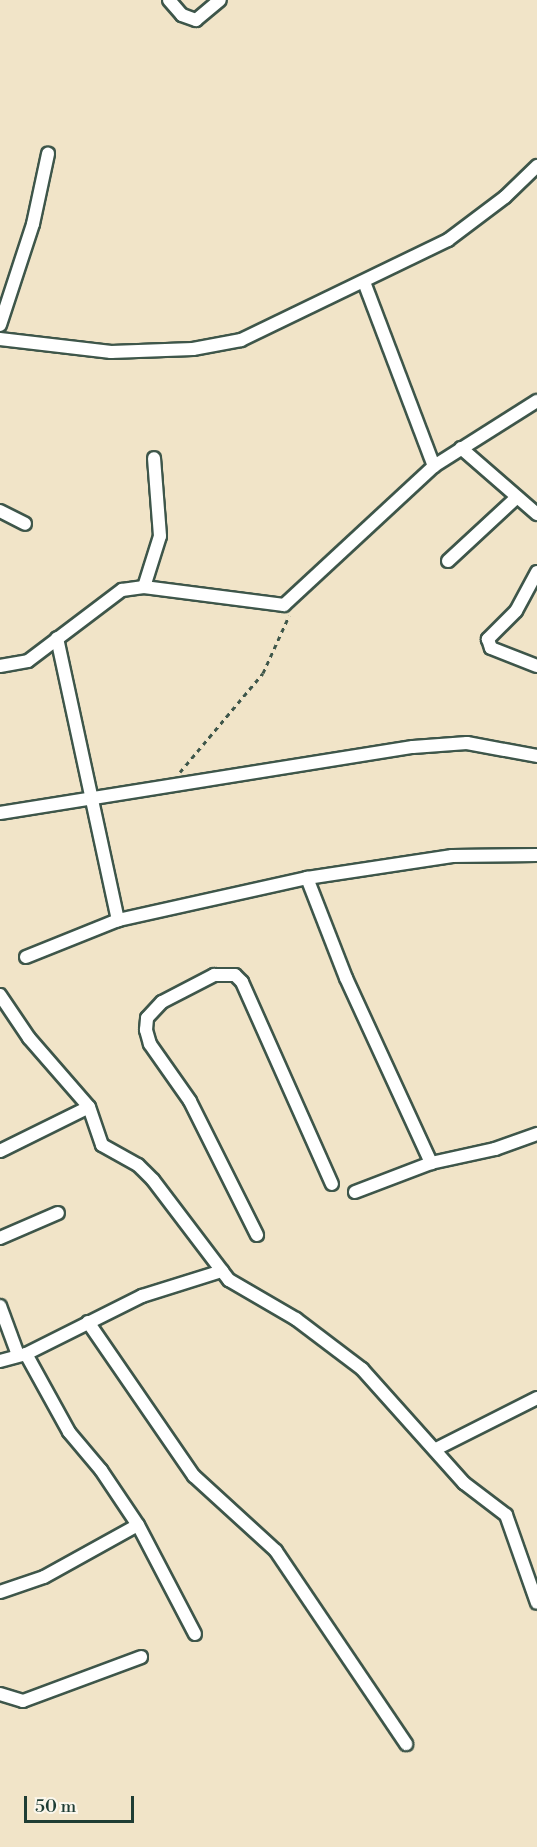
<!DOCTYPE html>
<style>
body{margin:0}
#map{position:relative;width:537px;height:1847px;overflow:hidden;background:#f1e4c8;font-family:"Libre Bodoni",serif}
div>[style]{position:absolute}
.path>*{height:3px;margin-top:-1.5px;transform-origin:0;background:repeating-linear-gradient(90deg,#3e564a 0 4.5px,transparent 0 9px)}
.roads{filter:drop-shadow(2px 0 #3e564a) drop-shadow(-2px 0 #3e564a) drop-shadow(0 2px #3e564a) drop-shadow(0 -2px #3e564a)}
.street>*{height:12px;margin:-6px;padding:0 6px;transform-origin:6px;border-radius:6px;background:#fff}
span{translate:-50% -50%;white-space:nowrap;text-align:center;line-height:1.15;-webkit-text-stroke:4.5px #fbf7ec;paint-order:stroke}
.scale{position:absolute;left:24px;top:1796px;width:110px;height:27px;box-sizing:border-box;border:3px solid #1f3d34;border-top:0;padding-left:8px;font-size:18px;line-height:21px;white-space:nowrap;color:#1f3d34;-webkit-text-stroke:4px #fbf7ec;paint-order:stroke}
</style>
<div id="map">
<div class="path">
<i style="left:180px;top:772px;width:129px;rotate:-50deg"></i>
<i style="left:263px;top:673px;width:63px;rotate:-65.5deg"></i>
</div>
<div class="roads">
<div class="street">
<i style="left:169px;top:0;width:20px;rotate:49deg"></i>
<i style="left:182px;top:15px;width:15px;rotate:20deg"></i>
<i style="left:196px;top:20px;width:31px;rotate:-40deg"></i>
<i style="left:364px;top:282px;width:197px;rotate:69.2deg"></i>
<i style="left:0;top:325px;width:106px;rotate:-71.9deg"></i>
<i style="left:33px;top:224px;width:72px;rotate:-77.9deg"></i>
<i style="left:0;top:339px;width:112px;rotate:6.7deg"></i>
<i style="left:111px;top:352px;width:82px;rotate:-2.1deg"></i>
<i style="left:193px;top:349px;width:49px;rotate:-10.6deg"></i>
<i style="left:241px;top:340px;width:230px;rotate:-25.8deg"></i>
<i style="left:448px;top:240px;width:71px;rotate:-37deg"></i>
<i style="left:505px;top:197px;width:45px;rotate:-44.1deg"></i>
<i style="left:461px;top:448px;width:101px;rotate:41deg"></i>
<i style="left:0;top:511px;width:28px;rotate:27deg"></i>
<i style="left:448px;top:561px;width:94px;rotate:-42.8deg"></i>
<i style="left:537px;top:572px;width:44px;rotate:118.3deg"></i>
<i style="left:516px;top:611px;width:40px;rotate:135deg"></i>
<i style="left:488px;top:639px;width:9px;rotate:72deg"></i>
<i style="left:491px;top:648px;width:49px;rotate:21.4deg"></i>
<i style="left:144px;top:587px;width:53px;rotate:-72.6deg"></i>
<i style="left:160px;top:536px;width:78px;rotate:-94.4deg"></i>
<i style="left:57px;top:638px;width:289px;rotate:77.8deg"></i>
<i style="left:0;top:666px;width:28px;rotate:-10deg"></i>
<i style="left:28px;top:661px;width:118px;rotate:-37.1deg"></i>
<i style="left:122px;top:590px;width:22px;rotate:-8deg"></i>
<i style="left:144px;top:587px;width:141px;rotate:7.3deg"></i>
<i style="left:284px;top:605px;width:205px;rotate:-42.8deg"></i>
<i style="left:434px;top:466px;width:122px;rotate:-32.3deg"></i>
<i style="left:0;top:813px;width:418px;rotate:-9.1deg"></i>
<i style="left:413px;top:747px;width:54px;rotate:-4.2deg"></i>
<i style="left:467px;top:743px;width:71px;rotate:10.5deg"></i>
<i style="left:307px;top:878px;width:107px;rotate:68.7deg"></i>
<i style="left:346px;top:978px;width:204px;rotate:65.3deg"></i>
<i style="left:26px;top:957px;width:99px;rotate:-21.9deg"></i>
<i style="left:118px;top:920px;width:194px;rotate:-12.5deg"></i>
<i style="left:307px;top:878px;width:147px;rotate:-8.6deg"></i>
<i style="left:452px;top:856px;width:85px;rotate:-0.7deg"></i>
<i style="left:0;top:995px;width:52px;rotate:56deg"></i>
<i style="left:29px;top:1038px;width:91px;rotate:49deg"></i>
<i style="left:89px;top:1107px;width:40px;rotate:71.1deg"></i>
<i style="left:102px;top:1145px;width:41px;rotate:29.1deg"></i>
<i style="left:138px;top:1165px;width:21px;rotate:45deg"></i>
<i style="left:153px;top:1180px;width:126px;rotate:52.8deg"></i>
<i style="left:229px;top:1280px;width:78px;rotate:30.2deg"></i>
<i style="left:296px;top:1319px;width:83px;rotate:37.1deg"></i>
<i style="left:362px;top:1369px;width:153px;rotate:48.2deg"></i>
<i style="left:464px;top:1483px;width:53px;rotate:37.3deg"></i>
<i style="left:506px;top:1515px;width:93px;rotate:70.6deg"></i>
<i style="left:0;top:1151px;width:99px;rotate:-26.3deg"></i>
<i style="left:355px;top:1192px;width:81px;rotate:-20.9deg"></i>
<i style="left:431px;top:1163px;width:66px;rotate:-12.3deg"></i>
<i style="left:495px;top:1149px;width:45px;rotate:-19.7deg"></i>
<i style="left:257px;top:1235px;width:150px;rotate:-116.6deg"></i>
<i style="left:190px;top:1101px;width:70px;rotate:-125.1deg"></i>
<i style="left:150px;top:1044px;width:15px;rotate:-106deg"></i>
<i style="left:146px;top:1030px;width:12px;rotate:-85deg"></i>
<i style="left:147px;top:1018px;width:22px;rotate:-47deg"></i>
<i style="left:162px;top:1002px;width:59px;rotate:-27.4deg"></i>
<i style="left:214px;top:975px;width:21px"></i>
<i style="left:235px;top:975px;width:10px;rotate:45deg"></i>
<i style="left:242px;top:982px;width:221px;rotate:66deg"></i>
<i style="left:0;top:1238px;width:63px;rotate:-23.3deg"></i>
<i style="left:0;top:1306px;width:52px;rotate:69.8deg"></i>
<i style="left:88px;top:1322px;width:187px;rotate:55.5deg"></i>
<i style="left:194px;top:1476px;width:111px;rotate:42.4deg"></i>
<i style="left:276px;top:1551px;width:233px;rotate:56deg"></i>
<i style="left:26px;top:1354px;width:89px;rotate:61.1deg"></i>
<i style="left:69px;top:1432px;width:50px;rotate:49.9deg"></i>
<i style="left:101px;top:1470px;width:66px;rotate:56.1deg"></i>
<i style="left:138px;top:1525px;width:123px;rotate:62.4deg"></i>
<i style="left:0;top:1361px;width:27px;rotate:-15deg"></i>
<i style="left:26px;top:1354px;width:130px;rotate:-26.6deg"></i>
<i style="left:142px;top:1296px;width:84px;rotate:-17.4deg"></i>
<i style="left:436px;top:1449px;width:113px;rotate:-26.8deg"></i>
<i style="left:0;top:1592px;width:46px;rotate:-18.8deg"></i>
<i style="left:44px;top:1577px;width:107px;rotate:-29deg"></i>
<i style="left:0;top:1694px;width:24px;rotate:17deg"></i>
<i style="left:23px;top:1701px;width:126px;rotate:-20.4deg"></i>
</div>
</div>
<div class="scale">50 m</div>
</div>
